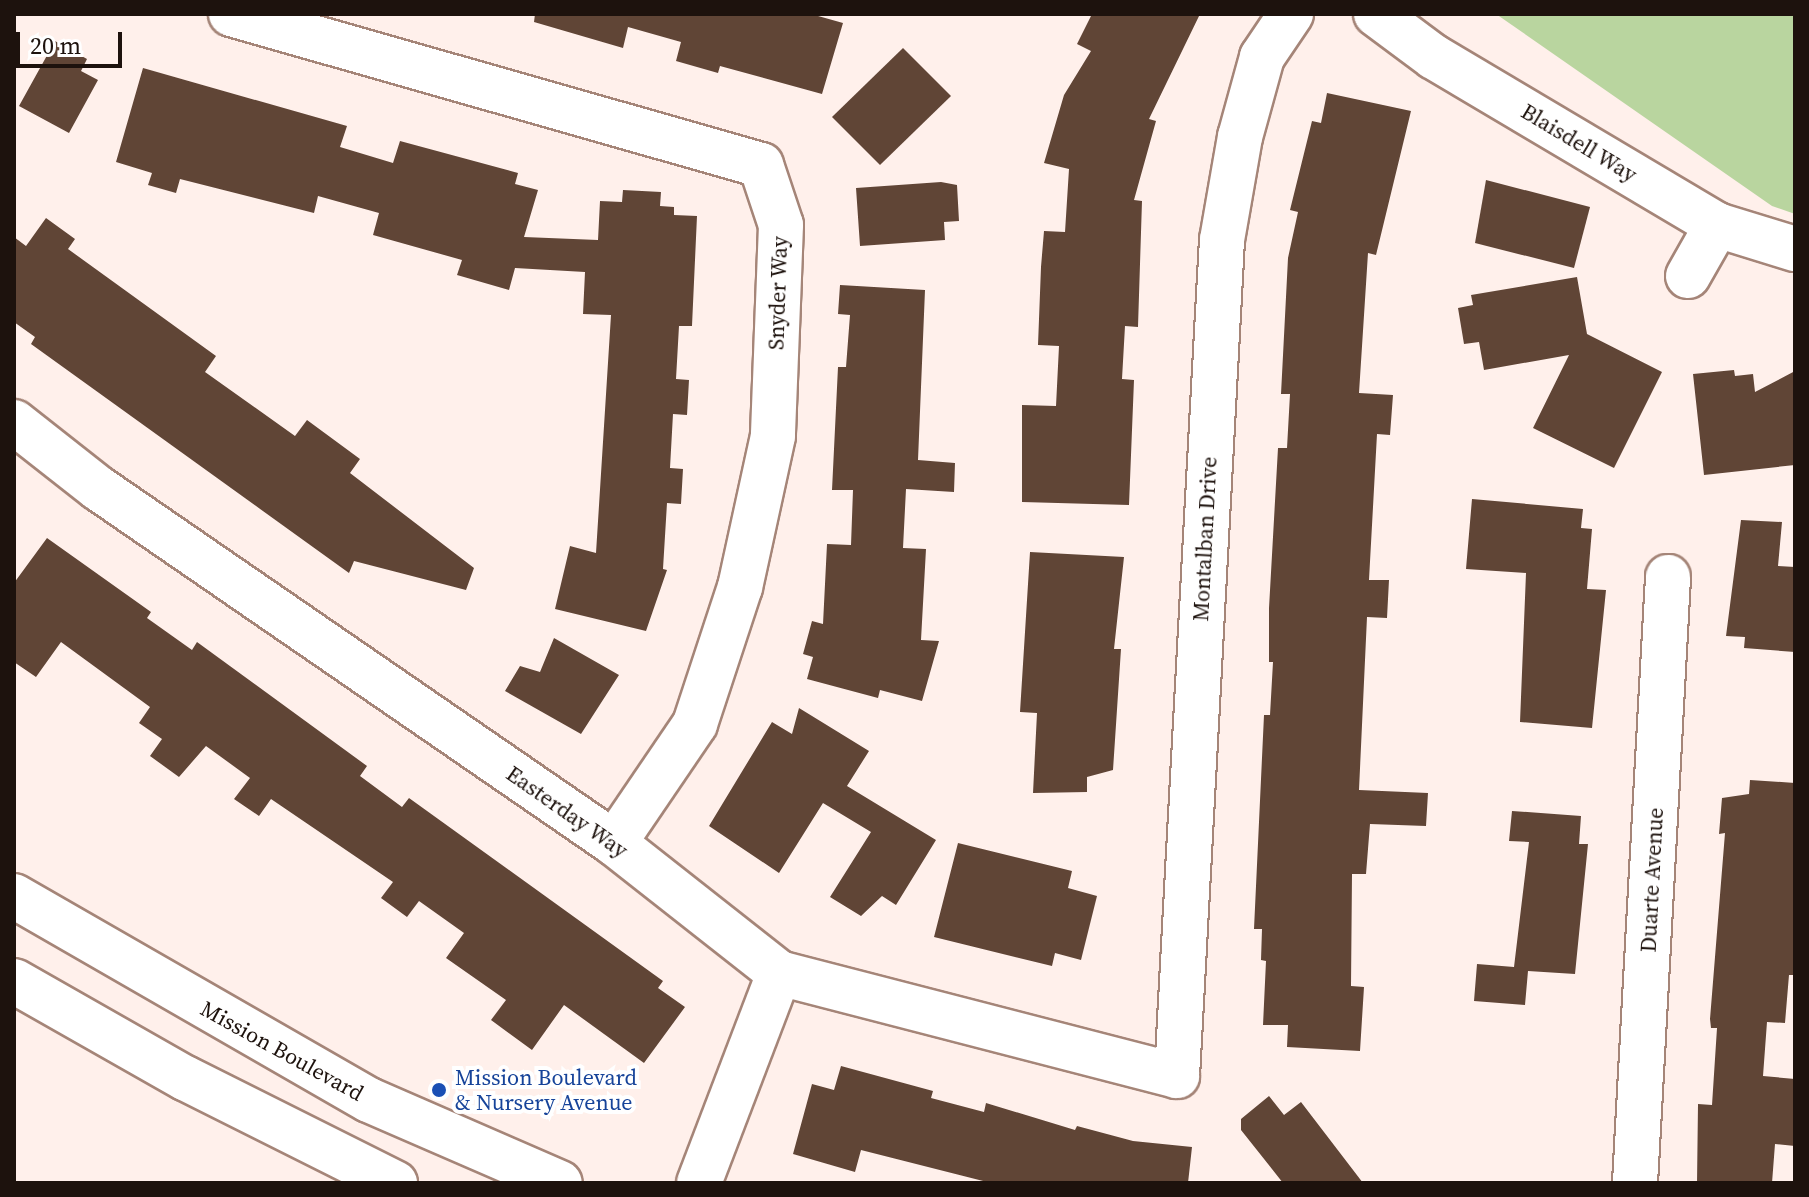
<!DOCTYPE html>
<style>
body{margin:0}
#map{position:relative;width:1809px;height:1197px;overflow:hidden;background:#fff0eb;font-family:"Source Serif 4",serif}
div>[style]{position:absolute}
.green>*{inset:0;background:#b9d59f}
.building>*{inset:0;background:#604536}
.roads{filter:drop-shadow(2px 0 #a58578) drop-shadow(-2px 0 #a58578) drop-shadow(0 2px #a58578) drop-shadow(0 -2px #a58578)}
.minor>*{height:44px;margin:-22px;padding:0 22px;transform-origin:22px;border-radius:22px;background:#fff}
.major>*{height:44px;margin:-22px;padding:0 22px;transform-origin:22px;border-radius:22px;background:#fff}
.dots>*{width:22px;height:22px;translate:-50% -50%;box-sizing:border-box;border:4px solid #fff;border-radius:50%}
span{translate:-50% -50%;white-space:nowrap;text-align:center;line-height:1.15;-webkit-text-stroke:8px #fff;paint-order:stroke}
.street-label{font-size:22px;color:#1d120d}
.transit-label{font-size:22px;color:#164399}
.left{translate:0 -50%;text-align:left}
.frame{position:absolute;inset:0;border:16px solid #1d120d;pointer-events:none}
.scale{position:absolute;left:16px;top:32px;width:106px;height:36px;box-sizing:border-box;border:4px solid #1d120d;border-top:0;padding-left:10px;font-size:24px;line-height:28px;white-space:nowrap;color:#1d120d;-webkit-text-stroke:6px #fff;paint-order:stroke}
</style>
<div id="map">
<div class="green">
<i style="clip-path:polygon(1496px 14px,1795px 14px,1795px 214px,1772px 206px)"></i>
</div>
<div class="building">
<i style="clip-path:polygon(535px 14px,811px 14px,843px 23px,822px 94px,720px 66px,718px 73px,676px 61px,681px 42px,628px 27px,623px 48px,534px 22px)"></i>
<i style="clip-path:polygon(1092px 14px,1200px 14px,1149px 119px,1156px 121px,1134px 200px,1142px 201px,1138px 327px,1125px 326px,1122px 379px,1134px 380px,1129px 505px,1022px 502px,1022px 405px,1056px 406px,1059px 346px,1038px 345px,1041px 267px,1044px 231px,1065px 232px,1069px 169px,1044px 163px,1064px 95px,1091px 51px,1077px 44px)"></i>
<i style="clip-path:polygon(55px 41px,87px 59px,81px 71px,98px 80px,69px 133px,19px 106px)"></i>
<i style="clip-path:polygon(903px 48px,951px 96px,880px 165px,832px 117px)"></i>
<i style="clip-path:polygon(143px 68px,347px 126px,340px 147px,393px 163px,400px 141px,518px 173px,515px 184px,538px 190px,524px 237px,598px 240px,600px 201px,622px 202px,623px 190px,661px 192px,660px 206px,674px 207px,674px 215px,697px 216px,692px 326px,679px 326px,676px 379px,689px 380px,687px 415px,673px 414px,670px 468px,683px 469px,681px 504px,667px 503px,663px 569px,667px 570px,646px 631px,555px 609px,570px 546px,596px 553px,611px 315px,583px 314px,585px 272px,515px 268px,509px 290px,457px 275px,462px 260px,373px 235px,379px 213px,318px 196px,314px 213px,180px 179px,176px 193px,148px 185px,152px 173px,116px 162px)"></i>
<i style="clip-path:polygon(1327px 93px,1411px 111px,1376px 255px,1368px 253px,1359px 393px,1393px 395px,1390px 435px,1377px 434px,1369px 580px,1389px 580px,1387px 618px,1367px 617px,1359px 790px,1428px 793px,1426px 826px,1370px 824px,1366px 874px,1352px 874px,1351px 986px,1364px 987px,1360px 1051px,1287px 1047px,1288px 1025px,1263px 1025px,1266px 961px,1261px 960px,1262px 929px,1254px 929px,1264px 715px,1270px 715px,1273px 662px,1269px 662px,1269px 608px,1278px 448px,1287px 448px,1290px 394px,1281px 394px,1288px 258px,1298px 212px,1290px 210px,1312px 121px,1321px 123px)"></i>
<i style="clip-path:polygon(1486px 180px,1590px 207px,1574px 268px,1475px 243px)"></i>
<i style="clip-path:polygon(941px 182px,957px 185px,959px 221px,944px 222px,945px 240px,860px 246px,856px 188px)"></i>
<i style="clip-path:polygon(46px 218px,75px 239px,68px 249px,216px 356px,205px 372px,295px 436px,307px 420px,360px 459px,350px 473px,474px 568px,466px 590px,354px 561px,349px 573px,31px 344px,35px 337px,14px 322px,14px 237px,26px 246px)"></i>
<i style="clip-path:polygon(1577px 277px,1587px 334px,1662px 372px,1614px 468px,1533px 428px,1569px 355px,1484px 370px,1479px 342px,1464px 344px,1458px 308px,1473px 305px,1471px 295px)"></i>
<i style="clip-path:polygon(840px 285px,925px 290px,918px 460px,955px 463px,954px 492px,906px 489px,903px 548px,926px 549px,921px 640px,939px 641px,922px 701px,880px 690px,878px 698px,807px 679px,813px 657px,803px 654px,812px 621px,823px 624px,827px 544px,851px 545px,853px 490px,832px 490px,838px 367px,846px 367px,850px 315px,838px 314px)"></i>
<i style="clip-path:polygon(1734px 370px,1735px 376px,1753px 374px,1755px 392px,1795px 371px,1795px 465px,1704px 475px,1693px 374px)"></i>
<i style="clip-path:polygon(1472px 499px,1583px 509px,1581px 528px,1592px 529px,1587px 589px,1606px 590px,1592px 728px,1520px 722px,1526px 573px,1466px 569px)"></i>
<i style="clip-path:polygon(1741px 520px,1782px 522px,1778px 566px,1795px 567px,1795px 652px,1744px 648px,1745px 637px,1726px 636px)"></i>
<i style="clip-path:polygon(47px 538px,151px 612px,147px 618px,192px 650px,197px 642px,367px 766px,360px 776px,402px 807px,409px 798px,663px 981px,658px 988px,685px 1007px,644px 1063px,564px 1005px,532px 1050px,491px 1020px,506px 1000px,446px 958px,464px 933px,419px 901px,407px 917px,381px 898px,393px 882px,271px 799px,259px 816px,234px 799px,250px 778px,206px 746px,179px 777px,150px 756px,162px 739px,139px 723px,150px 707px,61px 642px,36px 677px,14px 662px,14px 583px)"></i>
<i style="clip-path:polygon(1030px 552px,1124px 557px,1114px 649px,1121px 649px,1113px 770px,1087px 777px,1087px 792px,1033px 793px,1037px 713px,1020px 712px)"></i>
<i style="clip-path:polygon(554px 638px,619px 675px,581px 734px,505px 691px,520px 666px,540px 672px)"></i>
<i style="clip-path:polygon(799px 708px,869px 751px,847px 786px,936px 840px,896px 905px,882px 896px,861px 916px,830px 897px,871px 832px,823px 803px,779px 873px,709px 826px,772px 722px,792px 734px)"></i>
<i style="clip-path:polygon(1750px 780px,1795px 783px,1795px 975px,1789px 975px,1785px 1023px,1767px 1022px,1763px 1076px,1795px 1079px,1795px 1146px,1775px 1144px,1772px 1183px,1697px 1183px,1698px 1104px,1712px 1105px,1717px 1028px,1711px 1028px,1710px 1019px,1725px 833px,1719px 834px,1722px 798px,1749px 794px)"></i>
<i style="clip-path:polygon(1512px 811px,1581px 816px,1579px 844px,1588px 844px,1575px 974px,1528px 971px,1525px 1005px,1474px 1001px,1477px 964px,1514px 967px,1529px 842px,1509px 841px)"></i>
<i style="clip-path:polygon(958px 843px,1072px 871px,1068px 888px,1097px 896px,1081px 960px,1055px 953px,1052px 966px,934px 937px)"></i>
<i style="clip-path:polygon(841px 1066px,933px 1091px,931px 1098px,984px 1112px,986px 1103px,1075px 1130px,1077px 1126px,1133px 1141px,1192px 1147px,1188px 1183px,991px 1183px,861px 1150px,855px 1172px,793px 1154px,812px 1084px,834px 1090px)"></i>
<i style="clip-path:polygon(1269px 1096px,1284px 1115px,1301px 1102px,1363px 1183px,1283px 1183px,1241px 1130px,1241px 1119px)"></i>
</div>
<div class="roads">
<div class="minor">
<i style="left:231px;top:14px;width:551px;rotate:15.9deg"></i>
<i style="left:761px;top:165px;width:63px;rotate:71.6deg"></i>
<i style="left:781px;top:225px;width:211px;rotate:92.2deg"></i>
<i style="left:773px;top:436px;width:155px;rotate:102.3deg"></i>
<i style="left:740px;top:587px;width:144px;rotate:108.2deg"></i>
<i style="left:695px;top:724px;width:144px;rotate:124.2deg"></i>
<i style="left:1376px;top:14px;width:72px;rotate:36.6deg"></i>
<i style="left:1434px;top:57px;width:329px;rotate:30.7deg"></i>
<i style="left:1717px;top:225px;width:82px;rotate:17.1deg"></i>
<i style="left:1688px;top:276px;width:59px;rotate:-60.4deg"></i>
<i style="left:14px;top:422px;width:107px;rotate:38.2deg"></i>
<i style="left:98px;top:488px;width:626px;rotate:34.53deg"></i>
<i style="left:614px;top:843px;width:210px;rotate:38.2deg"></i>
<i style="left:779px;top:973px;width:411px;rotate:14.5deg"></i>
<i style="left:1177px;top:1076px;width:837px;rotate:-86.92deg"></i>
<i style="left:1222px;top:240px;width:105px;rotate:-80.1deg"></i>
<i style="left:1240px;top:137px;width:83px;rotate:-74.6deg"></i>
<i style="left:1262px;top:57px;width:52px;rotate:-56deg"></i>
<i style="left:699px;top:1183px;width:225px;rotate:-69.1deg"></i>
<i style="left:1635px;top:1183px;width:607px;rotate:-86.88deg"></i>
</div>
<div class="major">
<i style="left:14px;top:896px;width:409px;rotate:29.9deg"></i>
<i style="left:369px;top:1100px;width:208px;rotate:23.5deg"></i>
<i style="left:14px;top:981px;width:197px;rotate:29.6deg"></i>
<i style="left:185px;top:1078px;width:235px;rotate:26.6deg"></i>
</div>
</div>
<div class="dots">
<i style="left:439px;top:1090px;background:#1a4fb4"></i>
</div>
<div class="street-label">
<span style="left:1579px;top:143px;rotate:31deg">Blaisdell Way</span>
<span style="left:778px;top:293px;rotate:-88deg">Snyder Way</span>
<span style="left:1205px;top:539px;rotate:-87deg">Montalban Drive</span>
<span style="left:567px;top:812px;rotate:35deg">Easterday Way</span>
<span style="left:1652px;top:880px;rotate:-87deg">Duarte Avenue</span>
<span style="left:282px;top:1051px;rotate:29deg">Mission Boulevard</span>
</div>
<div class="transit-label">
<span class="left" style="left:455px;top:1090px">Mission Boulevard<br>&amp; Nursery Avenue</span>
</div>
<div class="frame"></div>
<div class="scale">20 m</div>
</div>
